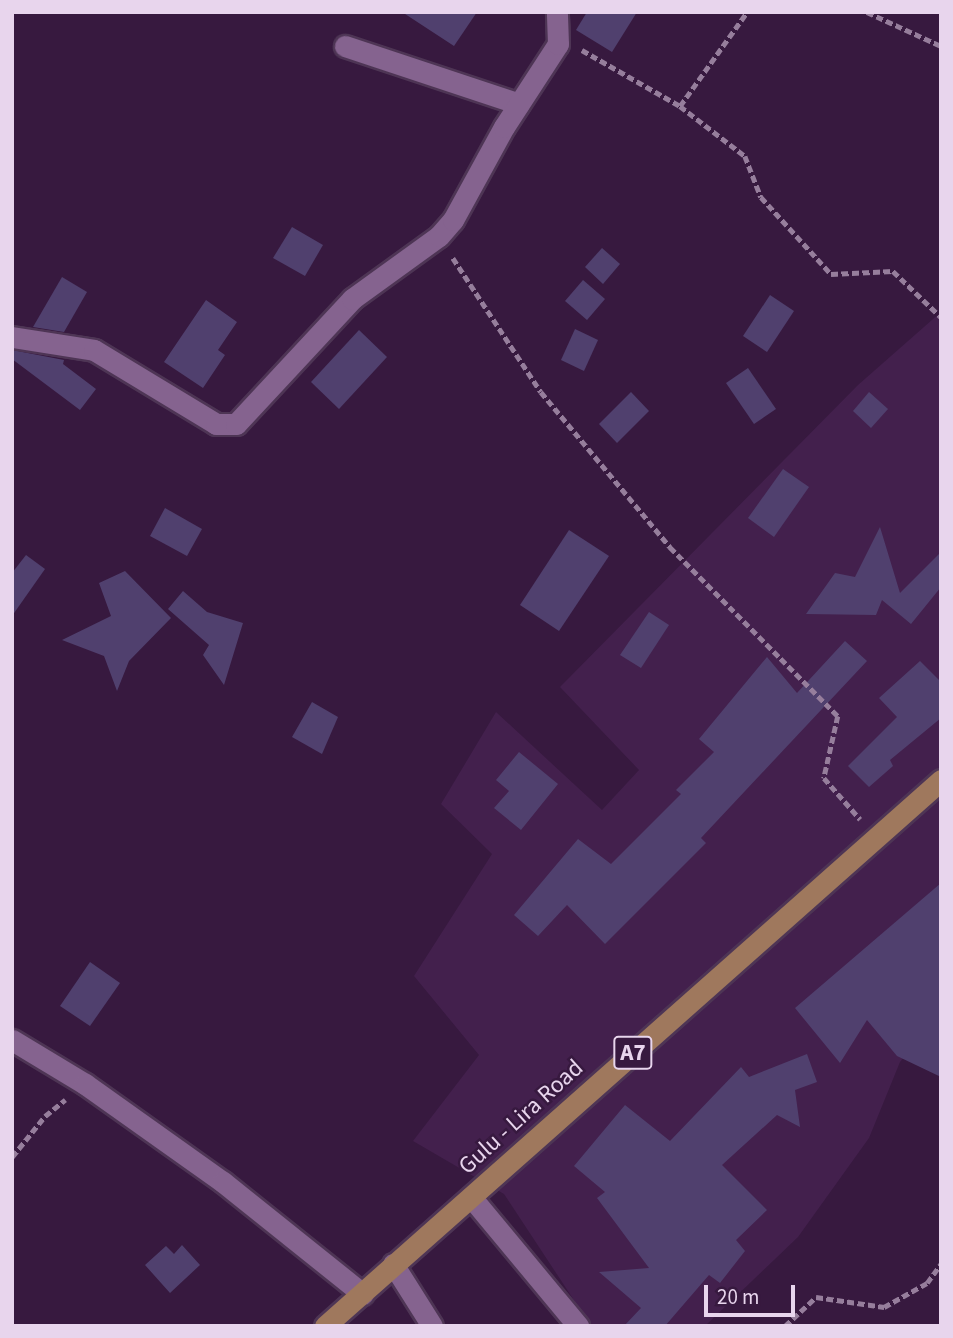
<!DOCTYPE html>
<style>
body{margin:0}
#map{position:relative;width:953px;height:1338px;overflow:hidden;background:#37193f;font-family:"Source Sans 3",sans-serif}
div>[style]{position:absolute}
.built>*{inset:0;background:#43204d}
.building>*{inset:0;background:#50406e}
.path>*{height:4.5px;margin-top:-2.25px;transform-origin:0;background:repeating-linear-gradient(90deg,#967e9c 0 7px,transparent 0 10.5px)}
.roads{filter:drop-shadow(2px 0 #4e3555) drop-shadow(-2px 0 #4e3555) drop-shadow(0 2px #4e3555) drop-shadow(0 -2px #4e3555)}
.minor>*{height:21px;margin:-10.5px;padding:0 10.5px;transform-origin:10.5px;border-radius:10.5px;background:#85638f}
.primary>*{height:21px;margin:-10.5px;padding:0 10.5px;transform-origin:10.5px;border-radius:10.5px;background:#9f785d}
span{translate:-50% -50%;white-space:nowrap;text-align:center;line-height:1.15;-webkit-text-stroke:5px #37193f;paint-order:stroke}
.shield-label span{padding:2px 5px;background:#37193f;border:2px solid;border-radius:5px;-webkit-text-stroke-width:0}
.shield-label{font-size:23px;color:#e8d5ed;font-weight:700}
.street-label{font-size:24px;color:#e8d5ed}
.frame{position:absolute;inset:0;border:14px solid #e8d5ed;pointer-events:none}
.scale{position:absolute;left:704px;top:1285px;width:91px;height:32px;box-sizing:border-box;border:4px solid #e8d5ed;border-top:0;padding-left:9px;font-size:21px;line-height:24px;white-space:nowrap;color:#e8d5ed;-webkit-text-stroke:5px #37193f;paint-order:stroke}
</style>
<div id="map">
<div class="built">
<i style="clip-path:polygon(941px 312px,941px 1012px,900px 1062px,869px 1138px,798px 1237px,705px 1326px,591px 1326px,504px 1194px,413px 1141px,479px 1055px,414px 976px,492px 854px,441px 804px,496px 712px,602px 810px,639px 770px,560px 687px,858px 385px)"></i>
</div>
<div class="building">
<i style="clip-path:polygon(402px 12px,477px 12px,454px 46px)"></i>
<i style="clip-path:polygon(587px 12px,637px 12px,612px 52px,576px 30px)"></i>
<i style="clip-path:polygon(292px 227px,323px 245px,305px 276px,273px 258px)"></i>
<i style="clip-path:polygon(602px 248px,620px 264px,603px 284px,585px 267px)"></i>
<i style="clip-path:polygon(62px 277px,87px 292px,64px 332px,33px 327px)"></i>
<i style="clip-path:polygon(583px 280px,605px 299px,587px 320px,565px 301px)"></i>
<i style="clip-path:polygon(770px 295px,794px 311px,767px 352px,743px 336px)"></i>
<i style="clip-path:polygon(206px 300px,237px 322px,218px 350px,225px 355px,203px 388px,164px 362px)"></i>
<i style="clip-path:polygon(575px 329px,598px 340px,584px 371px,561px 360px)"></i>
<i style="clip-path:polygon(359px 330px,387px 357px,339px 409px,311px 382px)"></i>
<i style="clip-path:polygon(12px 350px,64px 360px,63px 364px,96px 389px,80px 410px,12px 359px)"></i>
<i style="clip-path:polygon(748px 368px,776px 409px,754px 424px,726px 383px)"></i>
<i style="clip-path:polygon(631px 392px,649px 411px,617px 443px,599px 424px)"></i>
<i style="clip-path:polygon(869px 392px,888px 409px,871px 428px,853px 411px)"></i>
<i style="clip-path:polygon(783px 469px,809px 487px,774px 537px,748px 518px)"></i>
<i style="clip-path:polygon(165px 508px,202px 529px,187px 556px,150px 536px)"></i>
<i style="clip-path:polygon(880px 527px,900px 593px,941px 552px,941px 587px,911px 624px,882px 600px,876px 615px,806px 614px,835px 573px,855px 577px)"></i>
<i style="clip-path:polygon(569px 530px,609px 556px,559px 631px,520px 605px)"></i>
<i style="clip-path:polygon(26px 555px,45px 569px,12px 616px,12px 573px)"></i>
<i style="clip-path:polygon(125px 571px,171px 618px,129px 661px,117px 691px,104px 656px,62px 640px,111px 616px,99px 583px)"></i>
<i style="clip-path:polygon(183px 591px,207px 612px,243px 623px,224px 685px,203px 655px,209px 645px,168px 609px)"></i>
<i style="clip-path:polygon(649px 612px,669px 625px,641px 668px,620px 655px)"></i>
<i style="clip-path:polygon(845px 641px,867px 661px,701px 838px,706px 843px,605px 944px,567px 905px,538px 936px,514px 915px,578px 839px,611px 864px,681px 794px,676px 790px,714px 752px,699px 739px,767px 657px,797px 693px)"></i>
<i style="clip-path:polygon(920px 661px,941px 682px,941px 718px,890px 760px,893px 766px,869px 787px,848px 766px,897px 717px,879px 698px)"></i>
<i style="clip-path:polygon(312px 702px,338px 717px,322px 754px,292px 737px)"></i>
<i style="clip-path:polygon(519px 752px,558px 784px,521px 830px,494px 808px,509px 791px,496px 780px)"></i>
<i style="clip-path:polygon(941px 883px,941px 1077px,897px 1056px,867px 1020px,840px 1063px,795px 1008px)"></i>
<i style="clip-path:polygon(90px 962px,120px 983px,90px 1026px,60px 1006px)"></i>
<i style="clip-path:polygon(807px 1054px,817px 1082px,795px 1090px,800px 1127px,777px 1115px,722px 1165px,767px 1210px,736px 1240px,745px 1251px,720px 1283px,709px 1275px,665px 1326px,624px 1326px,641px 1308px,599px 1272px,649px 1268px,597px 1198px,605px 1192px,574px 1166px,625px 1105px,670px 1141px,741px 1067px,749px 1077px)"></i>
<i style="clip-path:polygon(182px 1245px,200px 1265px,170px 1293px,145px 1265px,166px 1246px,174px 1254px)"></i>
</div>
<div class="path">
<i style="left:867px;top:12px;width:81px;rotate:24.7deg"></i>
<i style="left:582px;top:50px;width:113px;rotate:29.7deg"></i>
<i style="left:680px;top:106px;width:82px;rotate:37.6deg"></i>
<i style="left:745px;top:156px;width:44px;rotate:68.7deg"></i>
<i style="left:761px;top:197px;width:104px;rotate:47.7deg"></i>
<i style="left:831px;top:274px;width:62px;rotate:-2.8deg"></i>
<i style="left:893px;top:271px;width:66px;rotate:43.8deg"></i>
<i style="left:680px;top:106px;width:115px;rotate:-54.5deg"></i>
<i style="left:453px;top:258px;width:160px;rotate:56.7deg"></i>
<i style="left:541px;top:392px;width:202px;rotate:50.2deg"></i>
<i style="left:670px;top:547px;width:238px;rotate:45.2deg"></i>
<i style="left:838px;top:716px;width:64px;rotate:102.7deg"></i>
<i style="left:824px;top:778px;width:55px;rotate:48.7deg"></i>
<i style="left:12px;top:1157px;width:53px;rotate:-51.2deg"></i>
<i style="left:45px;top:1116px;width:26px;rotate:-39deg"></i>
<i style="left:785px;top:1326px;width:42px;rotate:-43.1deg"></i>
<i style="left:816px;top:1297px;width:69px;rotate:8.4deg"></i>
<i style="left:884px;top:1307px;width:49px;rotate:-29.2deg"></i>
<i style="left:927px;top:1283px;width:24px;rotate:-54deg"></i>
</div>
<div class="roads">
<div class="minor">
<i style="left:345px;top:46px;width:183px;rotate:18.4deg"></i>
<i style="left:12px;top:337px;width:83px;rotate:9deg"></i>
<i style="left:94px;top:350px;width:143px;rotate:31.2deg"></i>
<i style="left:216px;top:424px;width:20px"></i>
<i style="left:236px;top:424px;width:171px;rotate:-47.1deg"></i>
<i style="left:352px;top:299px;width:107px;rotate:-35.9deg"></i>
<i style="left:439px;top:236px;width:21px;rotate:-49deg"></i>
<i style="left:453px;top:220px;width:106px;rotate:-61.3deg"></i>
<i style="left:504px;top:127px;width:99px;rotate:-57deg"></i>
<i style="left:558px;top:44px;width:32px;rotate:-92deg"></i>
<i style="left:12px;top:1040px;width:85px;rotate:31.1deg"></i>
<i style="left:85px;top:1084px;width:169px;rotate:35.4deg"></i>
<i style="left:223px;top:1182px;width:179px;rotate:38.7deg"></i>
<i style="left:471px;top:1197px;width:168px;rotate:50.3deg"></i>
<i style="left:393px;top:1264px;width:73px;rotate:57.8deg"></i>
</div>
<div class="primary">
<i style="left:325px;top:1326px;width:823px;rotate:-41.55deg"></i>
</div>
</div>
<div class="shield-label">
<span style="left:633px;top:1053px">A7</span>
</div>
<div class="street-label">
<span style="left:521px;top:1117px;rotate:-42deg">Gulu - Lira Road</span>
</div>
<div class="frame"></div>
<div class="scale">20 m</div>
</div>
